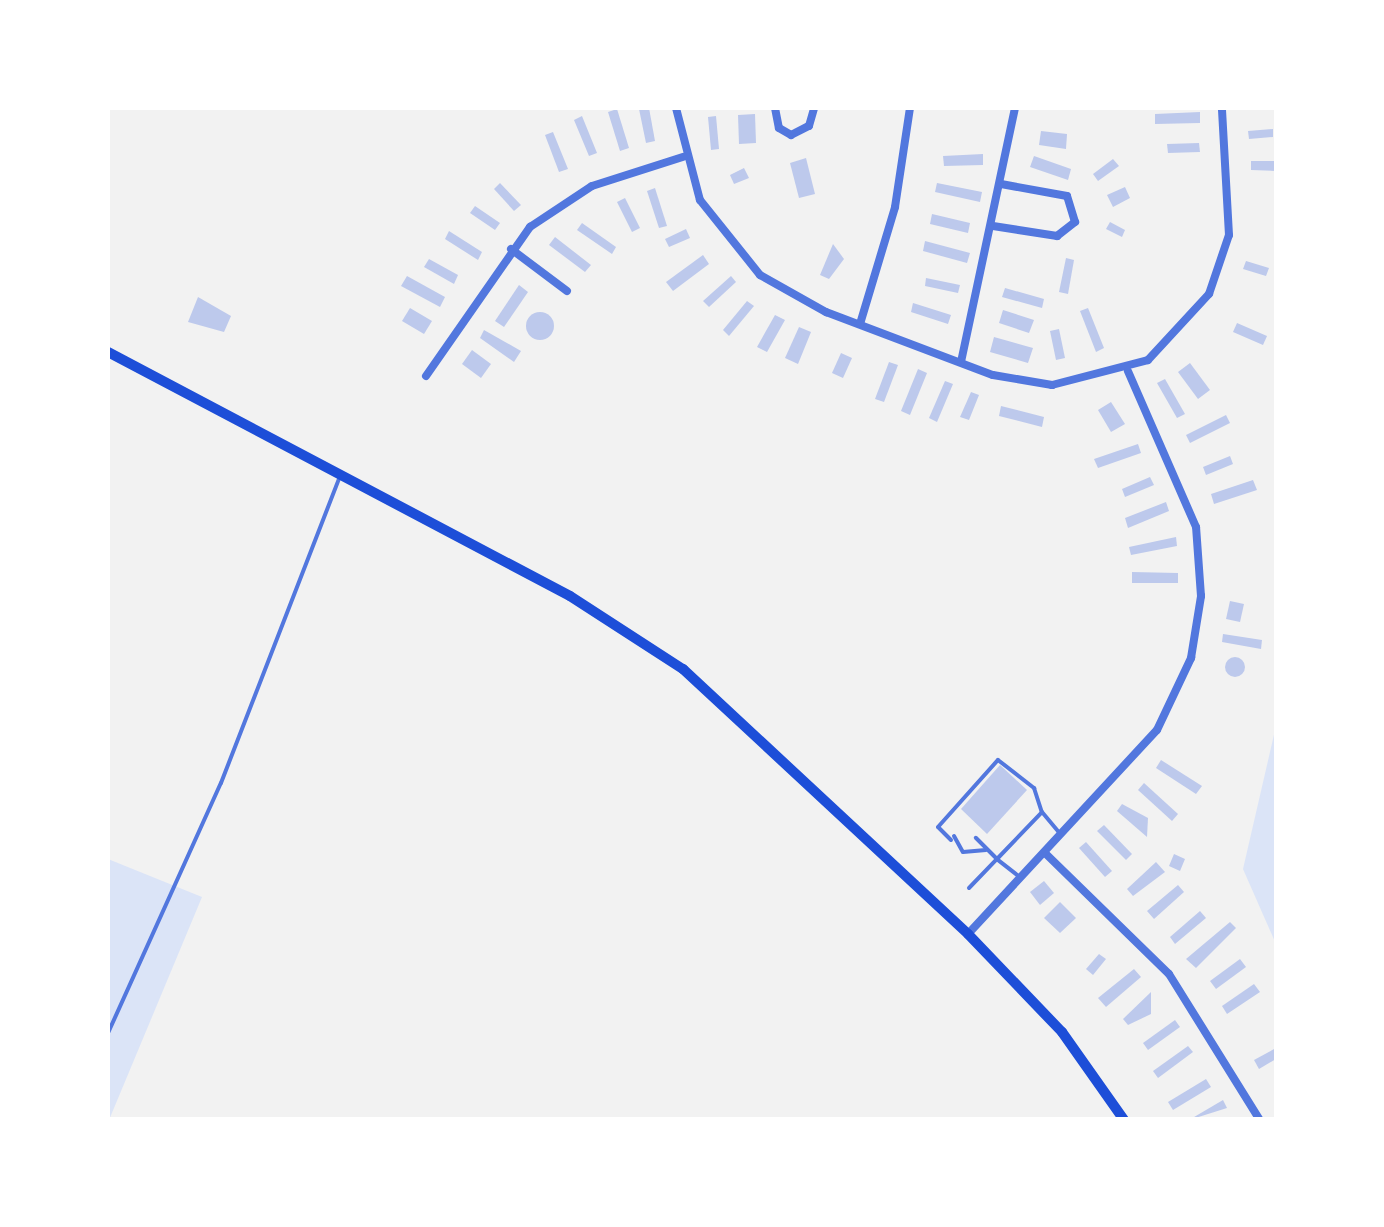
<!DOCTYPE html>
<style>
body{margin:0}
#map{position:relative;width:1384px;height:1227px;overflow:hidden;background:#f2f2f2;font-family:"Roboto Condensed",sans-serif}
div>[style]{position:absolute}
.green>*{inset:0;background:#dbe4f7}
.building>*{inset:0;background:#bdc9ec}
.round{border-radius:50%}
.service>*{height:4px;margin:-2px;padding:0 2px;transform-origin:2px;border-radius:2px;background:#5277de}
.minor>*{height:8px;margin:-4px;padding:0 4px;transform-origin:4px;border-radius:4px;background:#5277de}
.secondary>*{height:10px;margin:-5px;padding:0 5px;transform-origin:5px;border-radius:5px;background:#1d4ed8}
span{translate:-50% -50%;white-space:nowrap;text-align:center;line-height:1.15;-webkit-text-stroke:8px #fff;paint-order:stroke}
.frame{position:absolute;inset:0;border:110px solid #fff;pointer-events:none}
</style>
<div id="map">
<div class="green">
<i style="clip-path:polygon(1276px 726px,1276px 944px,1243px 869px)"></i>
<i style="clip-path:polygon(108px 859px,202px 897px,109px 1120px,108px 1119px)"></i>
</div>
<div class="building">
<i style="clip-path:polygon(649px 108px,655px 141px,646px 143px,639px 109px)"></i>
<i style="clip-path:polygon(617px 109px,629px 148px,620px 151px,608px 112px)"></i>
<i style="clip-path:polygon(1200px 112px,1200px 123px,1155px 124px,1155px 114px)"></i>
<i style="clip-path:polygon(755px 114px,756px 143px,739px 144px,738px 115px)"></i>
<i style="clip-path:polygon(582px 116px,597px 153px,589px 156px,574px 120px)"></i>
<i style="clip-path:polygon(716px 116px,719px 149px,711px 150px,708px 117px)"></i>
<i style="clip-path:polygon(1273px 129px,1273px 137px,1249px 139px,1248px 131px)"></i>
<i style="clip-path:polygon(1041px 131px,1067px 134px,1066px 149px,1039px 145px)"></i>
<i style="clip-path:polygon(553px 132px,568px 169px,559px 172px,545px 135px)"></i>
<i style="clip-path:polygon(1199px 143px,1200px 152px,1168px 153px,1167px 144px)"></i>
<i style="clip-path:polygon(983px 154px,983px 165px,944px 166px,943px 156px)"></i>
<i style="clip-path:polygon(1034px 156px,1071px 169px,1068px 180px,1030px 167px)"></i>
<i style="clip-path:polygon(806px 158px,815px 194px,799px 198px,790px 163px)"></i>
<i style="clip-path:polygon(1113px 159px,1119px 166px,1098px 181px,1093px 174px)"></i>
<i style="clip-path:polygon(1251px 161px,1276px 161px,1276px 171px,1251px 170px)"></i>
<i style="clip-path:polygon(744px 168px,749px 178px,734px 184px,730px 175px)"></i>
<i style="clip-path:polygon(500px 183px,521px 205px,514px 211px,494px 189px)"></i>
<i style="clip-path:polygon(937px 183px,982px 192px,980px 202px,935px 192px)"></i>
<i style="clip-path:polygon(1125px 187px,1130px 198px,1113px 207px,1107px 195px)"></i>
<i style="clip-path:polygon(655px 188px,667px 226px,659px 228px,647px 191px)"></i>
<i style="clip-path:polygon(625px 198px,640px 228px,632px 232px,617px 202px)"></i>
<i style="clip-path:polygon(475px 206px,500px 223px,495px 230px,470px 213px)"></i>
<i style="clip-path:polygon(932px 214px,970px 223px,968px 233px,930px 224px)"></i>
<i style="clip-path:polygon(1110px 222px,1125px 230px,1122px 237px,1106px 229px)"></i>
<i style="clip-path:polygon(582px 223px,616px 247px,612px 254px,577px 230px)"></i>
<i style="clip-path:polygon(686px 229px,690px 238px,669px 247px,665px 239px)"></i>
<i style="clip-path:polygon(449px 231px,482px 252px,478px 260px,445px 239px)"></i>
<i style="clip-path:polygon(555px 237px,591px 265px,585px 272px,549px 245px)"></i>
<i style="clip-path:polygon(925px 241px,970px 253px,967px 263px,923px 251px)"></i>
<i style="clip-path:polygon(833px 244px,844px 259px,829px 279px,820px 275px)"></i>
<i style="clip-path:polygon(703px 255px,709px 264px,673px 291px,666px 282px)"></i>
<i style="clip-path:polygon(1066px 258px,1074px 260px,1068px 294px,1059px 292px)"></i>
<i style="clip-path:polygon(429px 259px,458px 275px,454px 284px,424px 267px)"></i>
<i style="clip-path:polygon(1246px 261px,1269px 268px,1266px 276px,1243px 269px)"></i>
<i style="clip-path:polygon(407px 276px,445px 297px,440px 307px,401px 286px)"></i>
<i style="clip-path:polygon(731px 276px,736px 282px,709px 307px,703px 301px)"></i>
<i style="clip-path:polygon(926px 278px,960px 285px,958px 293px,925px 286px)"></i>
<i style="clip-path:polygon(519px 285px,528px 292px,504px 327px,495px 321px)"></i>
<i style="clip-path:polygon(1005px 288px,1044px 299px,1042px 308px,1002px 297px)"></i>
<i style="clip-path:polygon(198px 297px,231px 316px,224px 332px,188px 322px)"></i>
<i style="clip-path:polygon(747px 301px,754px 306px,729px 336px,723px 330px)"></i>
<i style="clip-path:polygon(913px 303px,951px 315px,948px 324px,911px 312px)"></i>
<i style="clip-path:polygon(410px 308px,432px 321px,424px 334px,402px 321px)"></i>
<i style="clip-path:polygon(1088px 308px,1104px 348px,1096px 352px,1080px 311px)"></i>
<i style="clip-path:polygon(1003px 310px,1034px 320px,1029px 333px,999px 323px)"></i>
<i class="round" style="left:526px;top:312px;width:28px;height:28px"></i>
<i style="clip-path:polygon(775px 315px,785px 320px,767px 352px,757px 347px)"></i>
<i style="clip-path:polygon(1237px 323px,1267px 336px,1263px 345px,1233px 332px)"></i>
<i style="clip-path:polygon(799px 327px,811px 332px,798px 364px,785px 358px)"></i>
<i style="clip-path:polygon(1059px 329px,1065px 358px,1056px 360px,1050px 331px)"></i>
<i style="clip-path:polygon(484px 330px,521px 351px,514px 362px,480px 338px)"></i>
<i style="clip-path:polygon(994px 337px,1033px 348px,1028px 363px,990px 352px)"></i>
<i style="clip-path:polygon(472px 350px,491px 364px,481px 378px,462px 364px)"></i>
<i style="clip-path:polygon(841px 353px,852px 358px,843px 378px,832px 373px)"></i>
<i style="clip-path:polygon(889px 362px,898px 365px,884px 402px,875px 399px)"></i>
<i style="clip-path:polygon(1190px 363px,1210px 390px,1198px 399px,1178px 372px)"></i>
<i style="clip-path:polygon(918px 369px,927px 373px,910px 415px,901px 411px)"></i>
<i style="clip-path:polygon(1165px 379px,1185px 414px,1177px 418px,1157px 383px)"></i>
<i style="clip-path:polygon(945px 381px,953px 384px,937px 422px,929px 418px)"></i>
<i style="clip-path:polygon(971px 392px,979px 395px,969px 420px,960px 417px)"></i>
<i style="clip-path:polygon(1111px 402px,1125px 424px,1111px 432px,1098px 410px)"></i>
<i style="clip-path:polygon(1001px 406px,1044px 417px,1042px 427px,999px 416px)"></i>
<i style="clip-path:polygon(1226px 415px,1230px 423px,1190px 443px,1186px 435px)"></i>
<i style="clip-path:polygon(1138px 444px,1141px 453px,1098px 468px,1094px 459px)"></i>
<i style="clip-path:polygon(1230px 456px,1233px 464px,1206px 475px,1203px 467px)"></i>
<i style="clip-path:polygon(1150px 477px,1154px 485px,1125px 497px,1122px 489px)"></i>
<i style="clip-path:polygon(1253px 480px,1257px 490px,1214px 504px,1211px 494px)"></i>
<i style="clip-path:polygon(1166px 502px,1169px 511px,1128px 528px,1125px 518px)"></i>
<i style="clip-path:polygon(1176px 537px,1177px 546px,1131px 555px,1129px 547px)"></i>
<i style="clip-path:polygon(1132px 572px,1178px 573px,1178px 583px,1132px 583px)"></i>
<i style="clip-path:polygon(1230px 601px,1244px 604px,1240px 622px,1226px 619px)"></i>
<i style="clip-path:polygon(1223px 634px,1262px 640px,1261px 649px,1222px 642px)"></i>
<i class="round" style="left:1225px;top:657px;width:20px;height:20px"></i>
<i style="clip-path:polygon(1161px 760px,1202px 786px,1196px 794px,1156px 768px)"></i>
<i style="clip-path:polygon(1000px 765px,1027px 790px,987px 834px,961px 809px)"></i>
<i style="clip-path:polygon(1144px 783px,1178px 814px,1172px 821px,1138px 790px)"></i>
<i style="clip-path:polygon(1122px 804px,1148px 818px,1147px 837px,1117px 811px)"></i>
<i style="clip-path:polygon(1104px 825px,1132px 854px,1126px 860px,1097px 831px)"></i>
<i style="clip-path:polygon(1086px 842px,1112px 871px,1105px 877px,1079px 848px)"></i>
<i style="clip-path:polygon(1174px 854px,1185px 859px,1180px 871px,1169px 866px)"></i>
<i style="clip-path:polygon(1156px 862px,1165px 872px,1133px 896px,1127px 889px)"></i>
<i style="clip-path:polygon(1044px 881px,1054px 893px,1040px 905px,1030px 892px)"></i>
<i style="clip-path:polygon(1178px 885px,1184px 892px,1154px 919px,1147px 911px)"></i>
<i style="clip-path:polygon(1060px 902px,1076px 918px,1060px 933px,1044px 918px)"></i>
<i style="clip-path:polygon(1200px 911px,1206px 918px,1175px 944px,1170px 937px)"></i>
<i style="clip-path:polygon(1230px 922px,1236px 928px,1196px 968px,1186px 959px)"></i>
<i style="clip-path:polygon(1099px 954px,1106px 959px,1093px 975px,1086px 969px)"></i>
<i style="clip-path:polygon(1240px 959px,1246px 967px,1216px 989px,1210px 981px)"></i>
<i style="clip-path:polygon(1134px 969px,1141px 977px,1106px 1007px,1098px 998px)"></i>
<i style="clip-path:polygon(1254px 984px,1260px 992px,1227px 1014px,1222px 1006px)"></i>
<i style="clip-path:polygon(1151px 992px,1151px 1014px,1128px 1025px,1123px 1019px)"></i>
<i style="clip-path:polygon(1175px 1020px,1180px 1027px,1148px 1050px,1143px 1043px)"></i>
<i style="clip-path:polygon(1188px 1046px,1193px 1052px,1158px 1078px,1153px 1071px)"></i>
<i style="clip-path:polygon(1276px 1048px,1276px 1059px,1259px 1069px,1254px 1060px)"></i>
<i style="clip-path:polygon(1206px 1079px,1211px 1087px,1173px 1110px,1168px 1102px)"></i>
<i style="clip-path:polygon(1223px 1100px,1227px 1108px,1189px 1120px)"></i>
</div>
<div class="service">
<i style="left:954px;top:836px;width:18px;rotate:61deg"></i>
<i style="left:963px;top:852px;width:23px;rotate:-5deg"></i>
<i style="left:951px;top:840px;width:18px;rotate:-135deg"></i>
<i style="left:938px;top:827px;width:90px;rotate:-48.2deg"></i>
<i style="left:998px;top:760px;width:46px;rotate:37.9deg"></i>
<i style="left:1034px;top:788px;width:25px;rotate:72deg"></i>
<i style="left:1021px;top:878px;width:31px;rotate:-142deg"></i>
<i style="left:997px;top:859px;width:65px;rotate:-46.2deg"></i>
<i style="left:1042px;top:812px;width:26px;rotate:50deg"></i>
<i style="left:969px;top:888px;width:40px;rotate:-46deg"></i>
<i style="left:997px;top:859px;width:30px;rotate:-135deg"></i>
<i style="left:108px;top:1033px;width:274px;rotate:-65.7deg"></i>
<i style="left:221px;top:783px;width:327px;rotate:-68.8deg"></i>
</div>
<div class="minor">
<i style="left:676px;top:108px;width:95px;rotate:75.4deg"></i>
<i style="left:700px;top:200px;width:96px;rotate:51.3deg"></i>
<i style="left:760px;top:275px;width:76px;rotate:29.3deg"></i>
<i style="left:826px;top:312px;width:178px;rotate:20.7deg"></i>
<i style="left:993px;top:375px;width:60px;rotate:9.6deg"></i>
<i style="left:1052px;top:385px;width:99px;rotate:-14.6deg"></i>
<i style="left:1148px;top:360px;width:90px;rotate:-47.3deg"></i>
<i style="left:1209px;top:294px;width:62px;rotate:-71.3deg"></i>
<i style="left:1229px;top:235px;width:127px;rotate:-93.2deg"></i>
<i style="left:775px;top:108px;width:20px;rotate:79deg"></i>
<i style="left:779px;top:128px;width:14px;rotate:30deg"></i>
<i style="left:791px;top:135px;width:20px;rotate:-27deg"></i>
<i style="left:809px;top:126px;width:19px;rotate:-74deg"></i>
<i style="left:993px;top:226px;width:65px;rotate:8.9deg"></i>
<i style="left:1057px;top:236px;width:23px;rotate:-38deg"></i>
<i style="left:1075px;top:222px;width:27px;rotate:-107deg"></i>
<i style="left:1067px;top:196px;width:67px;rotate:-169.7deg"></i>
<i style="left:511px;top:249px;width:70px;rotate:36.9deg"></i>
<i style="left:860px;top:324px;width:122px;rotate:-73.3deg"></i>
<i style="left:895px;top:207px;width:100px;rotate:-81.4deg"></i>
<i style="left:961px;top:362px;width:260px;rotate:-78deg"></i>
<i style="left:426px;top:376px;width:182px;rotate:-55.1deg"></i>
<i style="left:530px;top:227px;width:74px;rotate:-33.5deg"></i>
<i style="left:592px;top:186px;width:96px;rotate:-17.7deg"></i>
<i style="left:1045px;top:853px;width:173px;rotate:44.3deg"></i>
<i style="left:1169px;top:974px;width:172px;rotate:58.1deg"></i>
<i style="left:968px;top:934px;width:278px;rotate:-47.2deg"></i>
<i style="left:1157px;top:730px;width:80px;rotate:-64.7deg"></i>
<i style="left:1191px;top:658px;width:63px;rotate:-80.8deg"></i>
<i style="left:1201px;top:596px;width:69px;rotate:-94.1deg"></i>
<i style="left:1196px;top:527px;width:170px;rotate:-113.6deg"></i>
</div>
<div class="secondary">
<i style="left:108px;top:352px;width:522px;rotate:27.84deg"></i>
<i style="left:570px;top:596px;width:135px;rotate:32.9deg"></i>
<i style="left:683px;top:669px;width:389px;rotate:42.9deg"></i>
<i style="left:968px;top:934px;width:136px;rotate:46.2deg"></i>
<i style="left:1062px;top:1032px;width:108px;rotate:54.8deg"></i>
</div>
<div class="frame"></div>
</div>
